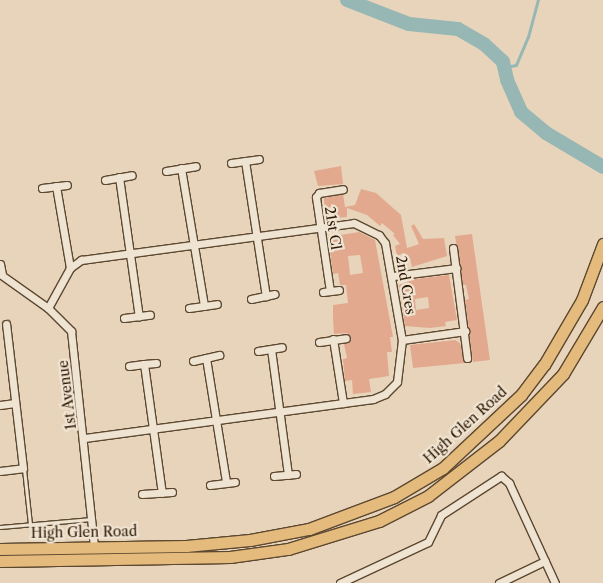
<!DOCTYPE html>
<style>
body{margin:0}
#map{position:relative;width:603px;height:583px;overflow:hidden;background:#e7d4ba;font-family:"Libre Caslon Text",serif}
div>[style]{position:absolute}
.stream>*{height:2.5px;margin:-1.25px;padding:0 1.25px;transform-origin:1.25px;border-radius:1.25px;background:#97b7b5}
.river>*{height:14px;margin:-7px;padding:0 7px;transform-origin:7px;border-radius:7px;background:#97b7b5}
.building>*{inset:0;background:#e2a98f}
.roads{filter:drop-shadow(1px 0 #5c4830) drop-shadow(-1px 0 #5c4830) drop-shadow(0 1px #5c4830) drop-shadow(0 -1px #5c4830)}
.service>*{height:3px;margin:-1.5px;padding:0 1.5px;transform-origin:1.5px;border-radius:1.5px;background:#efe3d2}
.minor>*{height:7px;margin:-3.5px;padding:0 3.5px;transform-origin:3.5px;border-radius:3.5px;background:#efe3d2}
.primary>*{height:11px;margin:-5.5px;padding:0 5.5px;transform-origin:5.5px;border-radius:5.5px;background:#e4ba7d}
span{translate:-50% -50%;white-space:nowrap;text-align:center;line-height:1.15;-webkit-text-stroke:4.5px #efe3d2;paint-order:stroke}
.street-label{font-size:14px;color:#2d1902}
</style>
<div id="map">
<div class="stream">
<i style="left:504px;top:67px;width:12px;rotate:-9deg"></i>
<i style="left:516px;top:65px;width:30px;rotate:-67deg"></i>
<i style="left:528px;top:37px;width:38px;rotate:-75deg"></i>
</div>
<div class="river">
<i style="left:347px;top:0;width:66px;rotate:21.2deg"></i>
<i style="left:409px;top:24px;width:49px;rotate:5.8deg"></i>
<i style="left:458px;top:29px;width:30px;rotate:30deg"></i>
<i style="left:484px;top:44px;width:26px;rotate:43deg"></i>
<i style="left:503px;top:62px;width:18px;rotate:77deg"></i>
<i style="left:507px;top:80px;width:35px;rotate:66deg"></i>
<i style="left:521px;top:112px;width:33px;rotate:40deg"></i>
<i style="left:546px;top:133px;width:66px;rotate:30.8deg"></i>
</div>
<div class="building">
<i style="clip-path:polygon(341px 166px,343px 184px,318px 186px,314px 171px)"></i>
<i style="clip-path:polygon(361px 189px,376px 193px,401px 215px,407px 248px,419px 244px,411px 226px,414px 224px,423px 239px,444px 238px,447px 256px,412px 267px,410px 258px,405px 260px,404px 253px,397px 256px,395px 246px,400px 244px,393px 235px,395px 234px,382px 223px,380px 226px,367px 215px,347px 208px,347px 217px,325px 219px,324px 198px,343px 194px,345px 207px,355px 205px)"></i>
<i style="clip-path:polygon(evenodd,359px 232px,375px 240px,393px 337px,390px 337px,392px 352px,387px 352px,389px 376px,369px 379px,371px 392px,353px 394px,352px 380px,345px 381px,343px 359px,347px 358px,344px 344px,351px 337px,347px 333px,334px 334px,333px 319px,333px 305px,348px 303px,346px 285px,340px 285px,338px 273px,333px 274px,328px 237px,359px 232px,360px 255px,363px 273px,350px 275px,348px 256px,360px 255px)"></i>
<i style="clip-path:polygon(472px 234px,490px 360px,473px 362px,465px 300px,469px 299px,466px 285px,463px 285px,455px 236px)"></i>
<i style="clip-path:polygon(evenodd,449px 275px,457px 320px,445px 322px,446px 326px,430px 328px,405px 326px,399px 285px,415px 279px,449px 275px,428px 297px,429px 308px,416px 310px,415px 299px,428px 297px)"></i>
<i style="clip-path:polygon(455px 340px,460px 343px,465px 363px,413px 368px,410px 345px)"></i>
</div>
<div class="roads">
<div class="service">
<i style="left:24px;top:469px;width:55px;rotate:83.8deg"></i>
<i style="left:0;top:527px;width:92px;rotate:-5deg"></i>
</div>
<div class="minor">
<i style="left:245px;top:161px;width:137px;rotate:81.2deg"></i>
<i style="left:231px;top:163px;width:28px;rotate:-8deg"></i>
<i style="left:181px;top:168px;width:140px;rotate:80.5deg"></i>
<i style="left:166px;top:171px;width:30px;rotate:-9deg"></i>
<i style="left:119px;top:177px;width:141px;rotate:81.9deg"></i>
<i style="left:105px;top:180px;width:27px;rotate:-10deg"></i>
<i style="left:56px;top:186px;width:83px;rotate:80.3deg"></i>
<i style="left:42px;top:188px;width:25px;rotate:-7deg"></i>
<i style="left:453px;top:248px;width:111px;rotate:82.7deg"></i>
<i style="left:0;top:264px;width:10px;rotate:79deg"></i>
<i style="left:0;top:274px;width:59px;rotate:35.3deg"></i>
<i style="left:48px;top:308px;width:33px;rotate:45deg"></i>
<i style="left:71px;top:331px;width:217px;rotate:83.9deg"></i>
<i style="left:393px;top:276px;width:64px;rotate:-7.2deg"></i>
<i style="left:330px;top:291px;width:95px;rotate:-98.5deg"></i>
<i style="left:316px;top:197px;width:5px;rotate:-53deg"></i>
<i style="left:319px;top:193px;width:24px;rotate:-9deg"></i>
<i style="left:323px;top:292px;width:16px;rotate:-7deg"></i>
<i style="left:251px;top:299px;width:24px;rotate:-12deg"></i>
<i style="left:48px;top:308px;width:46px;rotate:-61.2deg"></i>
<i style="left:70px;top:268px;width:14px;rotate:-36deg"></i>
<i style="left:81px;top:260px;width:275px;rotate:-7.7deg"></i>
<i style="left:354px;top:223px;width:28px;rotate:26deg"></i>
<i style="left:379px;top:235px;width:10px;rotate:53deg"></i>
<i style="left:385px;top:243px;width:98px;rotate:80.1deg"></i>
<i style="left:402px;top:340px;width:42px;rotate:96.8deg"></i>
<i style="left:397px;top:382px;width:17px;rotate:135deg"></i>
<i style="left:385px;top:394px;width:13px;rotate:157deg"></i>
<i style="left:373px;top:399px;width:291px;rotate:172.3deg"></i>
<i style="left:189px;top:308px;width:28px;rotate:-8deg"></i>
<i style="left:124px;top:318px;width:26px;rotate:-7deg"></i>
<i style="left:333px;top:339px;width:65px;rotate:81.1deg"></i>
<i style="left:402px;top:340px;width:64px;rotate:-8.1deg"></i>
<i style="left:319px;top:342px;width:27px;rotate:-8deg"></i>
<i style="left:271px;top:349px;width:127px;rotate:82.3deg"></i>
<i style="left:258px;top:351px;width:24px;rotate:-9deg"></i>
<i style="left:206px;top:358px;width:126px;rotate:80.8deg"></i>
<i style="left:193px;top:361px;width:27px;rotate:-13deg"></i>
<i style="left:156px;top:363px;width:12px;rotate:175deg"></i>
<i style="left:144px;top:364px;width:130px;rotate:82.1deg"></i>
<i style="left:129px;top:366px;width:15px;rotate:-8deg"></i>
<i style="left:0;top:405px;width:15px;rotate:-8deg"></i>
<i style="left:0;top:471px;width:23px;rotate:-7deg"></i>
<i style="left:23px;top:468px;width:145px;rotate:-96.7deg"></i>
<i style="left:274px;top:476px;width:22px;rotate:-5deg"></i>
<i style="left:210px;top:485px;width:25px;rotate:-7deg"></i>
<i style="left:142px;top:494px;width:30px;rotate:-4deg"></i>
<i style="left:340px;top:583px;width:97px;rotate:-25deg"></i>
<i style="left:428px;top:542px;width:30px;rotate:-64deg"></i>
<i style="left:441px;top:515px;width:72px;rotate:-33deg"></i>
<i style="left:501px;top:476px;width:11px;rotate:41deg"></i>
<i style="left:509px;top:483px;width:110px;rotate:65.3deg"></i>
<i style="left:499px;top:583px;width:51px;rotate:-25.6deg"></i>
</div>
<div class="primary">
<i style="left:0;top:549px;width:186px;rotate:-0.9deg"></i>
<i style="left:186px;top:546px;width:64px;rotate:-5.4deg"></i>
<i style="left:250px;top:540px;width:60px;rotate:-10.6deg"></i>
<i style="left:309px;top:529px;width:91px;rotate:-20.6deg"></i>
<i style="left:394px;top:497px;width:57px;rotate:-30.6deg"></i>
<i style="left:443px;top:468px;width:107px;rotate:-43.1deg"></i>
<i style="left:521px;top:395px;width:38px;rotate:-53deg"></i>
<i style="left:544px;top:365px;width:75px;rotate:-59.7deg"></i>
<i style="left:582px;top:300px;width:60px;rotate:-69.4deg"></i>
<i style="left:0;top:561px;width:230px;rotate:-1deg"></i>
<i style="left:230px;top:557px;width:59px;rotate:-7.9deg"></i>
<i style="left:288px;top:549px;width:95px;rotate:-17.1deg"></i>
<i style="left:379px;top:521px;width:55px;rotate:-27deg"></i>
<i style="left:428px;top:496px;width:90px;rotate:-37.8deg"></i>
<i style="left:499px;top:441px;width:93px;rotate:-46.3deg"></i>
<i style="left:563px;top:374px;width:78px;rotate:-59.2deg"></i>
</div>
</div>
<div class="street-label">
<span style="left:333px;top:228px;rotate:81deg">21st Cl</span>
<span style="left:406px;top:285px;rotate:80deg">2nd Cres</span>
<span style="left:67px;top:395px;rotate:-97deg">1st Avenue</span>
<span style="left:465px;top:425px;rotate:-42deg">High Glen Road</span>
<span style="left:84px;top:532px;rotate:-1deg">High Glen Road</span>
</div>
</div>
